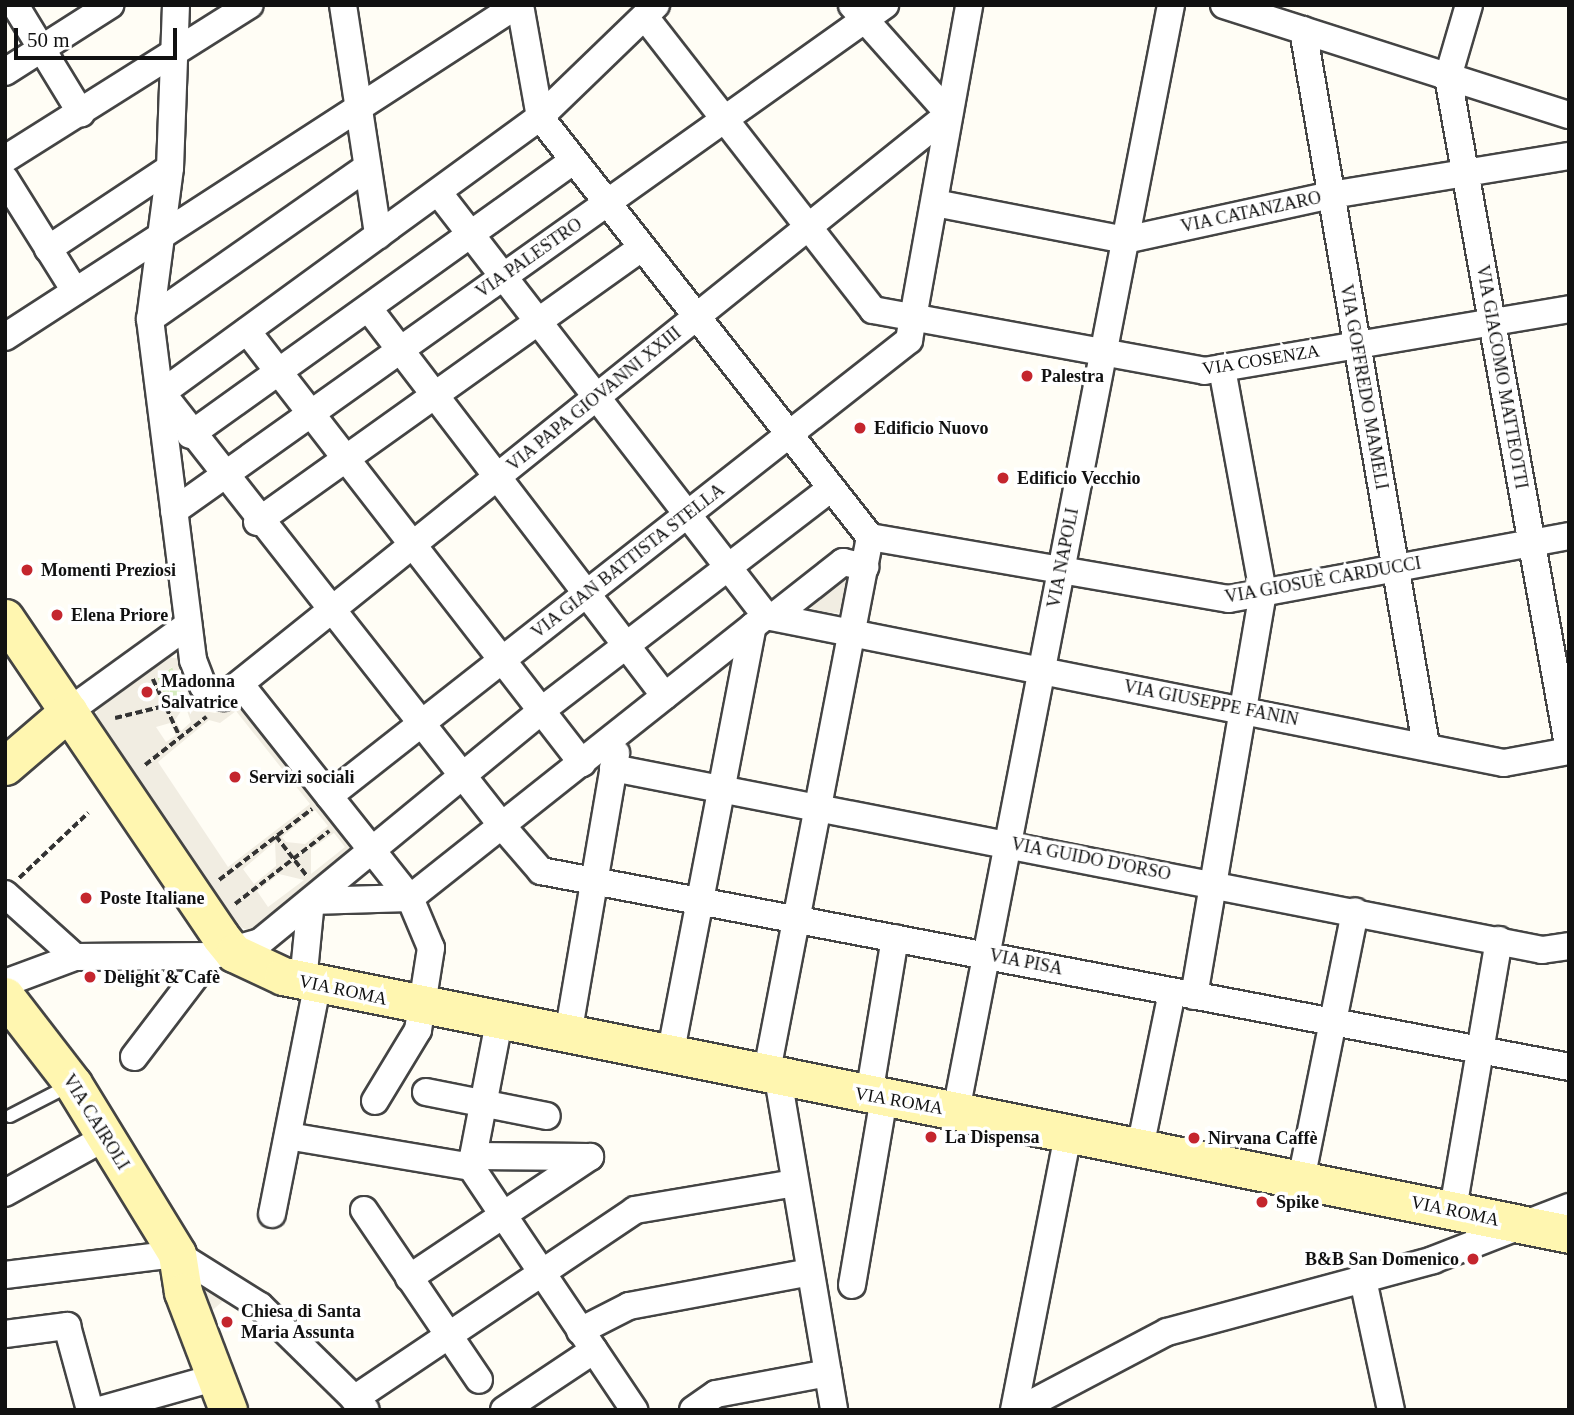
<!DOCTYPE html>
<meta charset="utf-8">
<style>
body{margin:0}
#map{position:relative;width:1574px;height:1415px;overflow:hidden;background:#fffdf5;font-family:Georgia,serif}
div>[style]{position:absolute}
.green>*{inset:0;background:#d5ebbd}
.plaza>*{inset:0;background:#f1ede2}
.path>*{height:3.5px;margin-top:-1.75px;transform-origin:0;background:repeating-linear-gradient(90deg,#333 0 7px,transparent 0 10.5px)}
.roads{filter:drop-shadow(2px 0 #444) drop-shadow(-2px 0 #444) drop-shadow(0 2px #444) drop-shadow(0 -2px #444)}
.lane>*{height:12px;margin:-6px;padding:0 6px;transform-origin:6px;border-radius:6px;background:#fff}
.street>*{height:26px;margin:-13px;padding:0 13px;transform-origin:13px;border-radius:13px;background:#fff}
.secondary>*{height:37px;margin:-18.5px;padding:0 18.5px;transform-origin:18.5px;border-radius:18.5px;background:#fff6b0}
.dots>*{width:19px;height:19px;translate:-50% -50%;box-sizing:border-box;border:4px solid #fff;border-radius:50%}
span{translate:-50% -50%;white-space:nowrap;text-align:center;line-height:1.15;-webkit-text-stroke:7px #fff;paint-order:stroke}
.street-label{font-size:18px;color:#111}
.poi-label{font-size:18px;color:#111;font-weight:700}
.left{translate:0 -50%;text-align:left}
.right{translate:-100% -50%;text-align:right}
.frame{position:absolute;inset:0;border:7px solid #111;pointer-events:none}
.scale{position:absolute;left:14px;top:28px;width:163px;height:32px;box-sizing:border-box;border:4px solid #111;border-top:0;padding-left:9px;font-size:21px;line-height:24px;white-space:nowrap;color:#111;-webkit-text-stroke:5px #fff;paint-order:stroke}
</style>
<div id="map">
<div class="green">
<i style="clip-path:polygon(173px 667px,183px 697px,178px 700px,166px 699px,157px 677px)"></i>
</div>
<div class="plaza">
<i style="clip-path:polygon(841px 576px,849px 579px,844px 613px,813px 612px,810px 603px)"></i>
<i style="clip-path:polygon(evenodd,168px 657px,181px 659px,199px 710px,215px 713px,241px 705px,355px 848px,253px 933px,236px 925px,96px 714px,99px 705px,168px 657px,172px 667px,183px 696px,178px 700px,166px 699px,157px 678px,172px 667px,168px 657px,185px 705px,191px 722px,181px 731px,175px 720px,185px 705px,168px 657px,236px 711px,310px 804px,228px 867px,158px 762px,209px 720px,220px 723px,236px 711px,168px 657px,170px 723px,176px 735px,166px 742px,156px 727px,170px 723px,168px 657px,315px 810px,328px 826px,305px 844px,286px 842px,282px 837px,315px 810px,168px 657px,334px 833px,345px 847px,311px 874px,311px 849px,334px 833px,168px 657px,275px 842px,276px 866px,254px 884px,243px 869px,275px 842px,168px 657px,279px 874px,304px 880px,268px 907px,257px 891px,279px 874px)"></i>
<i style="clip-path:polygon(205px 1278px,231px 1294px,200px 1321px,194px 1288px)"></i>
</div>
<div class="path">
<i style="left:153px;top:679px;width:64px;rotate:65deg"></i>
<i style="left:115px;top:718px;width:72px;rotate:-13.7deg"></i>
<i style="left:145px;top:765px;width:78px;rotate:-38.2deg"></i>
<i style="left:276px;top:836px;width:51px;rotate:52.2deg"></i>
<i style="left:19px;top:878px;width:95px;rotate:-43.3deg"></i>
<i style="left:219px;top:880px;width:117px;rotate:-37.4deg"></i>
<i style="left:235px;top:904px;width:119px;rotate:-37.8deg"></i>
</div>
<div class="roads">
<div class="lane">
<i style="left:10px;top:1116px;width:68px;rotate:-27.3deg"></i>
</div>
<div class="street">
<i style="left:15px;top:5px;width:127px;rotate:58.6deg"></i>
<i style="left:176px;top:5px;width:163px;rotate:92.1deg"></i>
<i style="left:170px;top:168px;width:152px;rotate:97.5deg"></i>
<i style="left:150px;top:319px;width:344px;rotate:82.8deg"></i>
<i style="left:193px;top:660px;width:28px;rotate:69deg"></i>
<i style="left:203px;top:686px;width:23px;rotate:29deg"></i>
<i style="left:223px;top:697px;width:931px;rotate:-38.77deg"></i>
<i style="left:949px;top:114px;width:146px;rotate:-131.7deg"></i>
<i style="left:343px;top:5px;width:233px;rotate:81.3deg"></i>
<i style="left:520px;top:5px;width:114px;rotate:79.9deg"></i>
<i style="left:540px;top:117px;width:534px;rotate:51.84deg"></i>
<i style="left:656px;top:5px;width:161px;rotate:136deg"></i>
<i style="left:540px;top:117px;width:468px;rotate:143.9deg"></i>
<i style="left:162px;top:393px;width:552px;rotate:51.84deg"></i>
<i style="left:503px;top:827px;width:58px;rotate:49.2deg"></i>
<i style="left:541px;top:871px;width:1047px;rotate:10.79deg"></i>
<i style="left:1224px;top:5px;width:362px;rotate:17.7deg"></i>
<i style="left:1469px;top:5px;width:75px;rotate:106.3deg"></i>
<i style="left:1448px;top:77px;width:684px;rotate:79.81deg"></i>
<i style="left:645px;top:17px;width:371px;rotate:52.1deg"></i>
<i style="left:873px;top:310px;width:337px;rotate:10.4deg"></i>
<i style="left:1204px;top:371px;width:370px;rotate:-9.6deg"></i>
<i style="left:1303px;top:30px;width:726px;rotate:80.24deg"></i>
<i style="left:5px;top:72px;width:125px;rotate:-32.5deg"></i>
<i style="left:5px;top:159px;width:289px;rotate:-32.2deg"></i>
<i style="left:5px;top:179px;width:132px;rotate:58deg"></i>
<i style="left:438px;top:192px;width:536px;rotate:52.28deg"></i>
<i style="left:935px;top:203px;width:194px;rotate:11deg"></i>
<i style="left:1125px;top:240px;width:211px;rotate:-12.3deg"></i>
<i style="left:1331px;top:195px;width:241px;rotate:-9.3deg"></i>
<i style="left:48px;top:249px;width:146px;rotate:-33.6deg"></i>
<i style="left:369px;top:309px;width:487px;rotate:52.6deg"></i>
<i style="left:150px;top:319px;width:265px;rotate:-35deg"></i>
<i style="left:247px;top:331px;width:547px;rotate:52.21deg"></i>
<i style="left:5px;top:337px;width:610px;rotate:-32.96deg"></i>
<i style="left:190px;top:435px;width:471px;rotate:-35.6deg"></i>
<i style="left:174px;top:511px;width:873px;rotate:-35.44deg"></i>
<i style="left:257px;top:522px;width:470px;rotate:-35.5deg"></i>
<i style="left:870px;top:537px;width:364px;rotate:9.8deg"></i>
<i style="left:1229px;top:599px;width:346px;rotate:-10.5deg"></i>
<i style="left:766px;top:616px;width:752px;rotate:11.27deg"></i>
<i style="left:1504px;top:763px;width:66px;rotate:-10.5deg"></i>
<i style="left:773px;top:617px;width:89px;rotate:-38.2deg"></i>
<i style="left:843px;top:562px;width:23px;rotate:13deg"></i>
<i style="left:241px;top:685px;width:272px;rotate:51.6deg"></i>
<i style="left:410px;top:898px;width:54px;rotate:67.2deg"></i>
<i style="left:431px;top:948px;width:83px;rotate:99deg"></i>
<i style="left:418px;top:1030px;width:83px;rotate:121.2deg"></i>
<i style="left:69px;top:711px;width:147px;rotate:-35.9deg"></i>
<i style="left:613px;top:768px;width:947px;rotate:11.08deg"></i>
<i style="left:1542px;top:950px;width:27px;rotate:-8deg"></i>
<i style="left:329px;top:796px;width:738px;rotate:-38.17deg"></i>
<i style="left:909px;top:340px;width:340px;rotate:-79.8deg"></i>
<i style="left:5px;top:894px;width:94px;rotate:42deg"></i>
<i style="left:410px;top:898px;width:454px;rotate:-38.4deg"></i>
<i style="left:303px;top:982px;width:81px;rotate:-84.4deg"></i>
<i style="left:311px;top:901px;width:99px;rotate:-1.7deg"></i>
<i style="left:5px;top:983px;width:75px;rotate:-20.4deg"></i>
<i style="left:75px;top:957px;width:136px;rotate:-0.4deg"></i>
<i style="left:211px;top:956px;width:51px;rotate:-15.9deg"></i>
<i style="left:260px;top:942px;width:365px;rotate:-39.4deg"></i>
<i style="left:542px;top:710px;width:364px;rotate:-37.5deg"></i>
<i style="left:1194px;top:996px;width:410px;rotate:-80.3deg"></i>
<i style="left:1263px;top:592px;width:228px;rotate:-100.4deg"></i>
<i style="left:499px;top:1022px;width:148px;rotate:100.9deg"></i>
<i style="left:471px;top:1167px;width:293px;rotate:56.1deg"></i>
<i style="left:568px;top:1035px;width:286px;rotate:-80.3deg"></i>
<i style="left:670px;top:1056px;width:438px;rotate:-79.1deg"></i>
<i style="left:134px;top:1057px;width:127px;rotate:-52.7deg"></i>
<i style="left:766px;top:1076px;width:549px;rotate:-79.08deg"></i>
<i style="left:778px;top:1078px;width:337px;rotate:80.4deg"></i>
<i style="left:426px;top:1092px;width:123px;rotate:11.2deg"></i>
<i style="left:869px;top:1095px;width:159px;rotate:-80.6deg"></i>
<i style="left:956px;top:1111px;width:1127px;rotate:-79deg"></i>
<i style="left:288px;top:1136px;width:186px;rotate:9.6deg"></i>
<i style="left:1140px;top:1148px;width:159px;rotate:-78.4deg"></i>
<i style="left:1301px;top:1180px;width:274px;rotate:-78.6deg"></i>
<i style="left:5px;top:1193px;width:115px;rotate:-29deg"></i>
<i style="left:1453px;top:1209px;width:273px;rotate:-80.3deg"></i>
<i style="left:364px;top:1210px;width:205px;rotate:55.9deg"></i>
<i style="left:272px;top:1214px;width:232px;rotate:-78.8deg"></i>
<i style="left:5px;top:1275px;width:173px;rotate:-7deg"></i>
<i style="left:177px;top:1254px;width:98px;rotate:32.1deg"></i>
<i style="left:260px;top:1306px;width:148px;rotate:44.5deg"></i>
<i style="left:1362px;top:1275px;width:138px;rotate:77.9deg"></i>
<i style="left:409px;top:1278px;width:218px;rotate:-33.8deg"></i>
<i style="left:590px;top:1157px;width:117px;rotate:-179.5deg"></i>
<i style="left:852px;top:1285px;width:190px;rotate:-80.3deg"></i>
<i style="left:580px;top:1331px;width:55px;rotate:-27deg"></i>
<i style="left:629px;top:1306px;width:184px;rotate:-10.6deg"></i>
<i style="left:5px;top:1334px;width:63px;rotate:-7.4deg"></i>
<i style="left:67px;top:1326px;width:87px;rotate:74.7deg"></i>
<i style="left:354px;top:1399px;width:339px;rotate:-33.9deg"></i>
<i style="left:635px;top:1210px;width:162px;rotate:-9.6deg"></i>
<i style="left:100px;top:1410px;width:118px;rotate:-15.7deg"></i>
<i style="left:504px;top:1410px;width:108px;rotate:-33.7deg"></i>
<i style="left:693px;top:1410px;width:28px;rotate:-35deg"></i>
<i style="left:716px;top:1394px;width:114px;rotate:-10.6deg"></i>
<i style="left:1014px;top:1410px;width:281px;rotate:-78.9deg"></i>
<i style="left:1019px;top:1410px;width:167px;rotate:-27.8deg"></i>
<i style="left:1167px;top:1332px;width:276px;rotate:-15.1deg"></i>
<i style="left:1433px;top:1260px;width:146px;rotate:-21.3deg"></i>
</div>
<div class="secondary">
<i style="left:5px;top:618px;width:384px;rotate:55.9deg"></i>
<i style="left:220px;top:936px;width:22px;rotate:51deg"></i>
<i style="left:234px;top:953px;width:54px;rotate:25.1deg"></i>
<i style="left:283px;top:976px;width:1312px;rotate:11.34deg"></i>
<i style="left:5px;top:766px;width:84px;rotate:-40.7deg"></i>
<i style="left:5px;top:996px;width:111px;rotate:52.3deg"></i>
<i style="left:73px;top:1084px;width:199px;rotate:58.5deg"></i>
<i style="left:177px;top:1254px;width:38px;rotate:81deg"></i>
<i style="left:183px;top:1292px;width:126px;rotate:69.1deg"></i>
</div>
</div>
<div class="dots">
<i style="left:1027px;top:376px;background:#c4262e"></i>
<i style="left:860px;top:428px;background:#c4262e"></i>
<i style="left:1003px;top:478px;background:#c4262e"></i>
<i style="left:27px;top:570px;background:#c4262e"></i>
<i style="left:57px;top:615px;background:#c4262e"></i>
<i style="left:147px;top:692px;background:#c4262e"></i>
<i style="left:235px;top:777px;background:#c4262e"></i>
<i style="left:86px;top:898px;background:#c4262e"></i>
<i style="left:90px;top:977px;background:#c4262e"></i>
<i style="left:931px;top:1137px;background:#c4262e"></i>
<i style="left:1194px;top:1138px;background:#c4262e"></i>
<i style="left:1262px;top:1202px;background:#c4262e"></i>
<i style="left:1473px;top:1259px;background:#c4262e"></i>
<i style="left:227px;top:1322px;background:#c4262e"></i>
</div>
<div class="street-label">
<span style="left:1251px;top:212px;rotate:-12deg">VIA CATANZARO</span>
<span style="left:529px;top:258px;rotate:-35deg">VIA PALESTRO</span>
<span style="left:1261px;top:360px;rotate:-9deg">VIA COSENZA</span>
<span style="left:1502px;top:377px;rotate:80deg">VIA GIACOMO MATTEOTTI</span>
<span style="left:1364px;top:387px;rotate:80deg">VIA GOFFREDO MAMELI</span>
<span style="left:594px;top:399px;rotate:-39deg">VIA PAPA GIOVANNI XXIII</span>
<span style="left:1063px;top:558px;rotate:-79deg">VIA NAPOLI</span>
<span style="left:628px;top:561px;rotate:-38deg">VIA GIAN BATTISTA STELLA</span>
<span style="left:1323px;top:580px;rotate:-10deg">VIA GIOSUÈ CARDUCCI</span>
<span style="left:1211px;top:703px;rotate:11deg">VIA GIUSEPPE FANIN</span>
<span style="left:1091px;top:859px;rotate:11deg">VIA GUIDO D'ORSO</span>
<span style="left:1026px;top:962px;rotate:11deg">VIA PISA</span>
<span style="left:343px;top:990px;rotate:12deg">VIA ROMA</span>
<span style="left:899px;top:1101px;rotate:10deg">VIA ROMA</span>
<span style="left:96px;top:1122px;rotate:58deg">VIA CAIROLI</span>
<span style="left:1455px;top:1211px;rotate:12deg">VIA ROMA</span>
</div>
<div class="poi-label">
<span class="left" style="left:1041px;top:376px">Palestra</span>
<span class="left" style="left:874px;top:428px">Edificio Nuovo</span>
<span class="left" style="left:1017px;top:478px">Edificio Vecchio</span>
<span class="left" style="left:41px;top:570px">Momenti Preziosi</span>
<span class="left" style="left:71px;top:615px">Elena Priore</span>
<span class="left" style="left:161px;top:692px">Madonna<br>Salvatrice</span>
<span class="left" style="left:249px;top:777px">Servizi sociali</span>
<span class="left" style="left:100px;top:898px">Poste Italiane</span>
<span class="left" style="left:104px;top:977px">Delight &amp; Cafè</span>
<span class="left" style="left:945px;top:1137px">La Dispensa</span>
<span class="left" style="left:1208px;top:1138px">Nirvana Caffè</span>
<span class="left" style="left:1276px;top:1202px">Spike</span>
<span class="right" style="left:1459px;top:1259px">B&amp;B San Domenico</span>
<span class="left" style="left:241px;top:1322px">Chiesa di Santa<br>Maria Assunta</span>
</div>
<div class="frame"></div>
<div class="scale">50 m</div>
</div>
